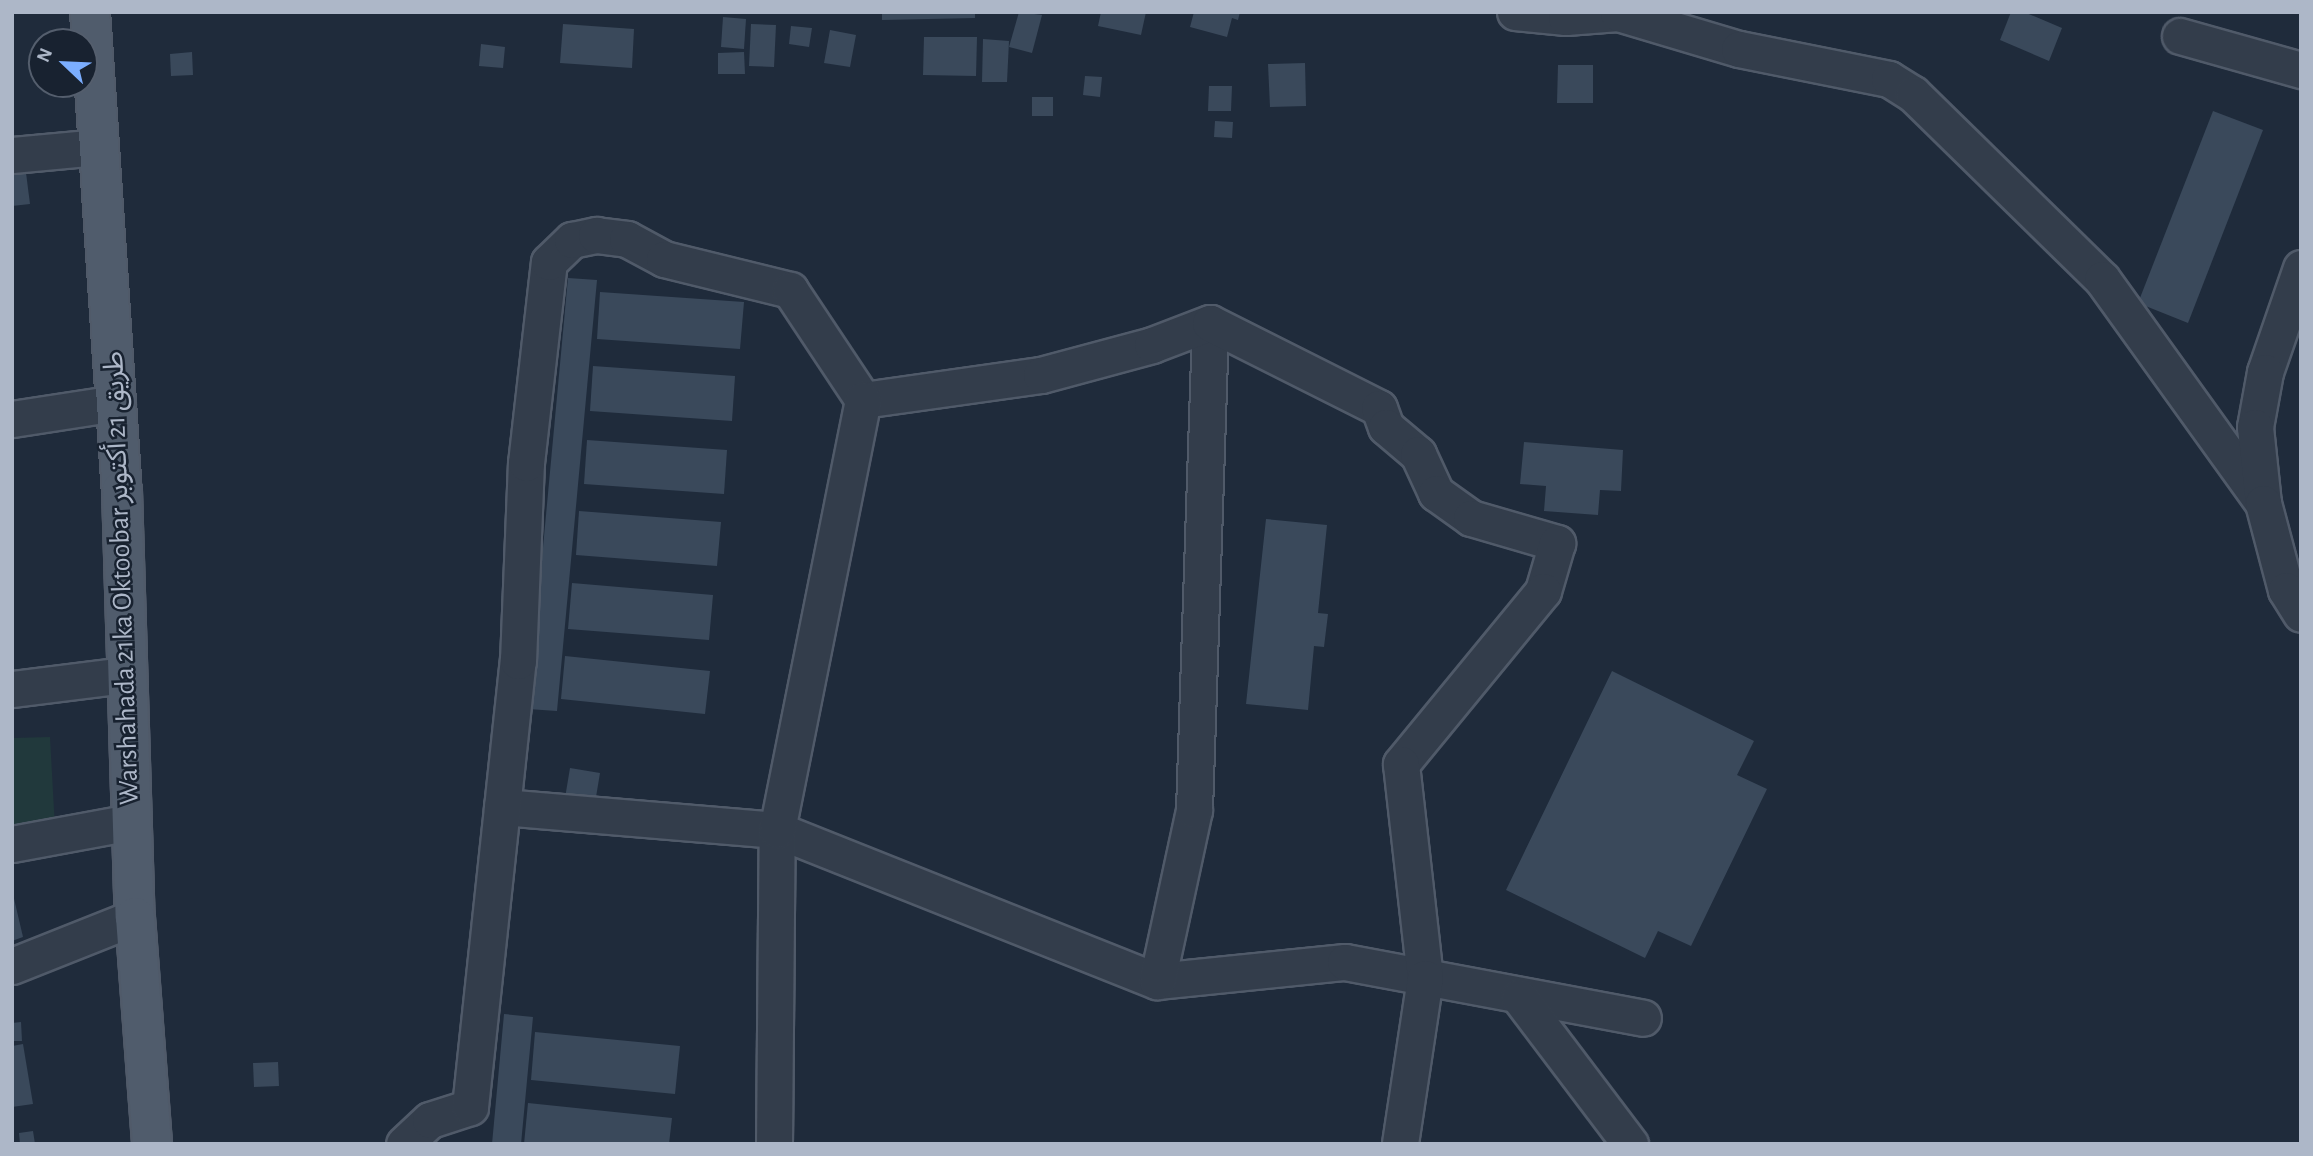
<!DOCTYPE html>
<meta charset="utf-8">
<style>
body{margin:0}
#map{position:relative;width:2313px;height:1156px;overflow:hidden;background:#1f2b3b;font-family:"Alegreya Sans","Noto Sans Arabic",sans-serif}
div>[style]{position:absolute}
.green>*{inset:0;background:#21393c}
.building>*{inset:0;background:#3a495b}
.roads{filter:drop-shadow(2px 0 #505a69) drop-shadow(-2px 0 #505a69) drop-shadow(0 2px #505a69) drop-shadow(0 -2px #505a69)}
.minor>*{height:35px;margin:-17.5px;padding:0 17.5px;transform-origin:17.5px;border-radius:17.5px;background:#333d4b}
.major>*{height:38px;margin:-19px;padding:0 19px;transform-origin:19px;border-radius:19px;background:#505c6c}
span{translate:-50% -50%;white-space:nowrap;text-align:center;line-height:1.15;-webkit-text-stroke:5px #182230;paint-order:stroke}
.street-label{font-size:28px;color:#adb7c8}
.frame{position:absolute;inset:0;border:14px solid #adb7c8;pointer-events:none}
.north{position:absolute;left:28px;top:28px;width:70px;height:70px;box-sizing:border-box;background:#182230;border:2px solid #545e6d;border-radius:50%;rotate:293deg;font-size:19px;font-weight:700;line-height:28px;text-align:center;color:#adb7c8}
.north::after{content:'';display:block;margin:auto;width:24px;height:32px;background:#7baeff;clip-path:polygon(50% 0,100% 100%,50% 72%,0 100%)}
</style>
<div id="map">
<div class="green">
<i style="clip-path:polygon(50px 737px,55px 828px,12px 831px,12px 738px)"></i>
</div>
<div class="building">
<i style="clip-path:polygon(882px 12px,975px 12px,975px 18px,882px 20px)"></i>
<i style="clip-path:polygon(1019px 12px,1042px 15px,1032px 53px,1009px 47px)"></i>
<i style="clip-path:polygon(1101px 12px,1146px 12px,1141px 35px,1098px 26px)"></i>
<i style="clip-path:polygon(1194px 12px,1240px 12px,1238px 20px,1232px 18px,1227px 37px,1190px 27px)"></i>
<i style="clip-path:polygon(2011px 12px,2024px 12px,2062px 28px,2049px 61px,2000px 40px)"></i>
<i style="clip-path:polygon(723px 17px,746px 19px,744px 49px,721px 47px)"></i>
<i style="clip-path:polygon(563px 24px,634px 29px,632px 68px,560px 63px)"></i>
<i style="clip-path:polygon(751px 24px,776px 25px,774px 67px,749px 66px)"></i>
<i style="clip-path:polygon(791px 26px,812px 28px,809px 47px,789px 44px)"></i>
<i style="clip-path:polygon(830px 30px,856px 35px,850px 67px,824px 63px)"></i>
<i style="clip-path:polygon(924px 37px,977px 37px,976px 76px,923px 75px)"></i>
<i style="clip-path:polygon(983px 39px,1009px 41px,1007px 82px,982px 82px)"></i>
<i style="clip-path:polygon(481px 44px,505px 47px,503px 68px,479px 66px)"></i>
<i style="clip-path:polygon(192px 52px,193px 75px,171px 76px,170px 54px)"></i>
<i style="clip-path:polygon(744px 52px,745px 74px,718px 74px,718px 53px)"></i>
<i style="clip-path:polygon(1305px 63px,1306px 106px,1270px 107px,1268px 64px)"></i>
<i style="clip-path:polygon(1558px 65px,1593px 65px,1593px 103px,1557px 103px)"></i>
<i style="clip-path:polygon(1085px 76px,1102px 77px,1100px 97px,1083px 95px)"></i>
<i style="clip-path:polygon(1209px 86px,1232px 86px,1231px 111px,1208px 111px)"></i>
<i style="clip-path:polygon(1032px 97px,1053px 97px,1053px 116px,1032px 116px)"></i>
<i style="clip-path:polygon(2213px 111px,2263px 130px,2188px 323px,2138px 303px)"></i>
<i style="clip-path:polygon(1215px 121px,1233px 122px,1232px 138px,1214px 137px)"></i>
<i style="clip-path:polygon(25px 165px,30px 204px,12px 206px,12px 167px)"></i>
<i style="clip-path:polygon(568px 278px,597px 280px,557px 711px,528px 709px)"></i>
<i style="clip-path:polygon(600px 292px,744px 302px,740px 349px,597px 339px)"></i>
<i style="clip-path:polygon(593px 366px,735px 376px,732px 421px,590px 411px)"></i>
<i style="clip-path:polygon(587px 440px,727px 450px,724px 494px,584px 484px)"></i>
<i style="clip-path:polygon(1524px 442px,1623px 450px,1621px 491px,1600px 490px,1598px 515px,1544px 511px,1546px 486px,1520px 484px)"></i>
<i style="clip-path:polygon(579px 511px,721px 522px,717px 566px,576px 555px)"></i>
<i style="clip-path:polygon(1266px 519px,1327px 525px,1318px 613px,1328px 614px,1324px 647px,1314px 646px,1308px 710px,1246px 704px)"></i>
<i style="clip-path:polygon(572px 583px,713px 595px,709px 640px,568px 629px)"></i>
<i style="clip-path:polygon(565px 656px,710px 671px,705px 714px,561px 699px)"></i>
<i style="clip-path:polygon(1612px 671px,1754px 741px,1737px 775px,1767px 789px,1691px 946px,1658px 931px,1645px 958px,1506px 890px)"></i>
<i style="clip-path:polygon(570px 768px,600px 773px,595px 803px,565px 798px)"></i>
<i style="clip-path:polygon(12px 890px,23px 937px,12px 941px)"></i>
<i style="clip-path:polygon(504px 1014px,533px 1017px,521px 1144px,492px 1144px)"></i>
<i style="clip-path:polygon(21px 1022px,22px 1041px,12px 1041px,12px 1023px)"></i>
<i style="clip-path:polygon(535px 1032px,680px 1046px,675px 1094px,531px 1080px)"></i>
<i style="clip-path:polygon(23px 1044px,33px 1104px,12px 1107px,12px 1046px)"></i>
<i style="clip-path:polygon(278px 1062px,279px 1086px,254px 1087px,253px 1063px)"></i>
<i style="clip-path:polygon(528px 1103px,672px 1118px,669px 1144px,524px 1144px)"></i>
<i style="clip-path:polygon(33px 1131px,35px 1144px,20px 1144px,19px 1133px)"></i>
</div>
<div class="roads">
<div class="minor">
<i style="left:1515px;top:12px;width:51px;rotate:5.6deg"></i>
<i style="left:1566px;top:17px;width:52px;rotate:-4.4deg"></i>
<i style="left:1618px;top:13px;width:126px;rotate:16.6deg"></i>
<i style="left:1739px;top:49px;width:153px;rotate:11.3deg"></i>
<i style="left:1889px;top:79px;width:28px;rotate:32deg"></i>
<i style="left:1913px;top:94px;width:264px;rotate:44.4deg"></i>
<i style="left:2102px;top:279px;width:276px;rotate:54.3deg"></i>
<i style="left:2180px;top:36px;width:126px;rotate:15.7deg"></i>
<i style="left:12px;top:155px;width:87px;rotate:-5.3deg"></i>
<i style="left:2301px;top:268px;width:110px;rotate:109.1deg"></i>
<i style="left:2265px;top:372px;width:56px;rotate:100.3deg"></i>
<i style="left:2255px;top:427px;width:76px;rotate:84deg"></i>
<i style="left:2263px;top:503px;width:90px;rotate:75.2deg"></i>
<i style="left:2286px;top:590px;width:28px;rotate:58deg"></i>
<i style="left:12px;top:419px;width:106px;rotate:-8.7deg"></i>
<i style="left:12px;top:689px;width:113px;rotate:-7.1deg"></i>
<i style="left:502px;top:807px;width:276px;rotate:4.8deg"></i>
<i style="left:777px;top:830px;width:409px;rotate:21.7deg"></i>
<i style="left:1157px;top:981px;width:189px;rotate:-5.8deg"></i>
<i style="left:1345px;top:962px;width:303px;rotate:10.6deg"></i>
<i style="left:12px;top:844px;width:121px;rotate:-10.5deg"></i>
<i style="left:12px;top:966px;width:132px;rotate:-21.7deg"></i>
<i style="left:1157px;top:981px;width:175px;rotate:-77.8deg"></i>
<i style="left:1194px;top:810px;width:487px;rotate:-88.1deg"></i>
<i style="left:1519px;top:997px;width:184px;rotate:52.9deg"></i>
<i style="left:404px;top:1144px;width:35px;rotate:-43deg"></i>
<i style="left:430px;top:1120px;width:42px;rotate:-18deg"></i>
<i style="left:470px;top:1107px;width:449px;rotate:-83.9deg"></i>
<i style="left:518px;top:661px;width:198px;rotate:-87.7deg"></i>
<i style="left:526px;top:463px;width:202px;rotate:-83.5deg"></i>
<i style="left:549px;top:262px;width:32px;rotate:-44deg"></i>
<i style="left:572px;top:240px;width:25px;rotate:-12deg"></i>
<i style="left:596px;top:235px;width:31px;rotate:7deg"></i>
<i style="left:627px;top:239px;width:42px;rotate:28.4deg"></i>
<i style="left:664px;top:259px;width:130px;rotate:13.8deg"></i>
<i style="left:790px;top:290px;width:132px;rotate:56.4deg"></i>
<i style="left:863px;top:400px;width:180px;rotate:-8deg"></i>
<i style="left:1041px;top:375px;width:115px;rotate:-15.1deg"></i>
<i style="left:1152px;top:345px;width:62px;rotate:-20.8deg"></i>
<i style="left:1210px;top:323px;width:189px;rotate:26.7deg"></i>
<i style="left:1379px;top:408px;width:20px;rotate:70deg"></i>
<i style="left:1386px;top:427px;width:42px;rotate:40.2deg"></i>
<i style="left:1418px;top:454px;width:43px;rotate:65.2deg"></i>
<i style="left:1436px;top:493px;width:43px;rotate:35.5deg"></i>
<i style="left:1471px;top:518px;width:90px;rotate:16.2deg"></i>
<i style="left:1557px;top:543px;width:50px;rotate:106.3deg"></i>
<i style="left:1543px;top:591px;width:224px;rotate:129.4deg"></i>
<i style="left:1401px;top:764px;width:215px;rotate:83.6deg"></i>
<i style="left:1425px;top:978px;width:168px;rotate:98.6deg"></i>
<i style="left:774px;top:1144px;width:314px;rotate:-89.5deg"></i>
<i style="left:777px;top:830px;width:439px;rotate:-78.7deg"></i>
</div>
<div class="major">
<i style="left:90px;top:12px;width:479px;rotate:86.2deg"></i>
<i style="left:122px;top:490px;width:427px;rotate:88.3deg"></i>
<i style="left:135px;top:917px;width:228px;rotate:85.7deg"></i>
</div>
</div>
<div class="street-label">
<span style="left:122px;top:578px;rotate:-92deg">Warshahada 21ka Oktoobar طريق 21 أكتوبر</span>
</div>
<div class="frame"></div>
<div class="north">N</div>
</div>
